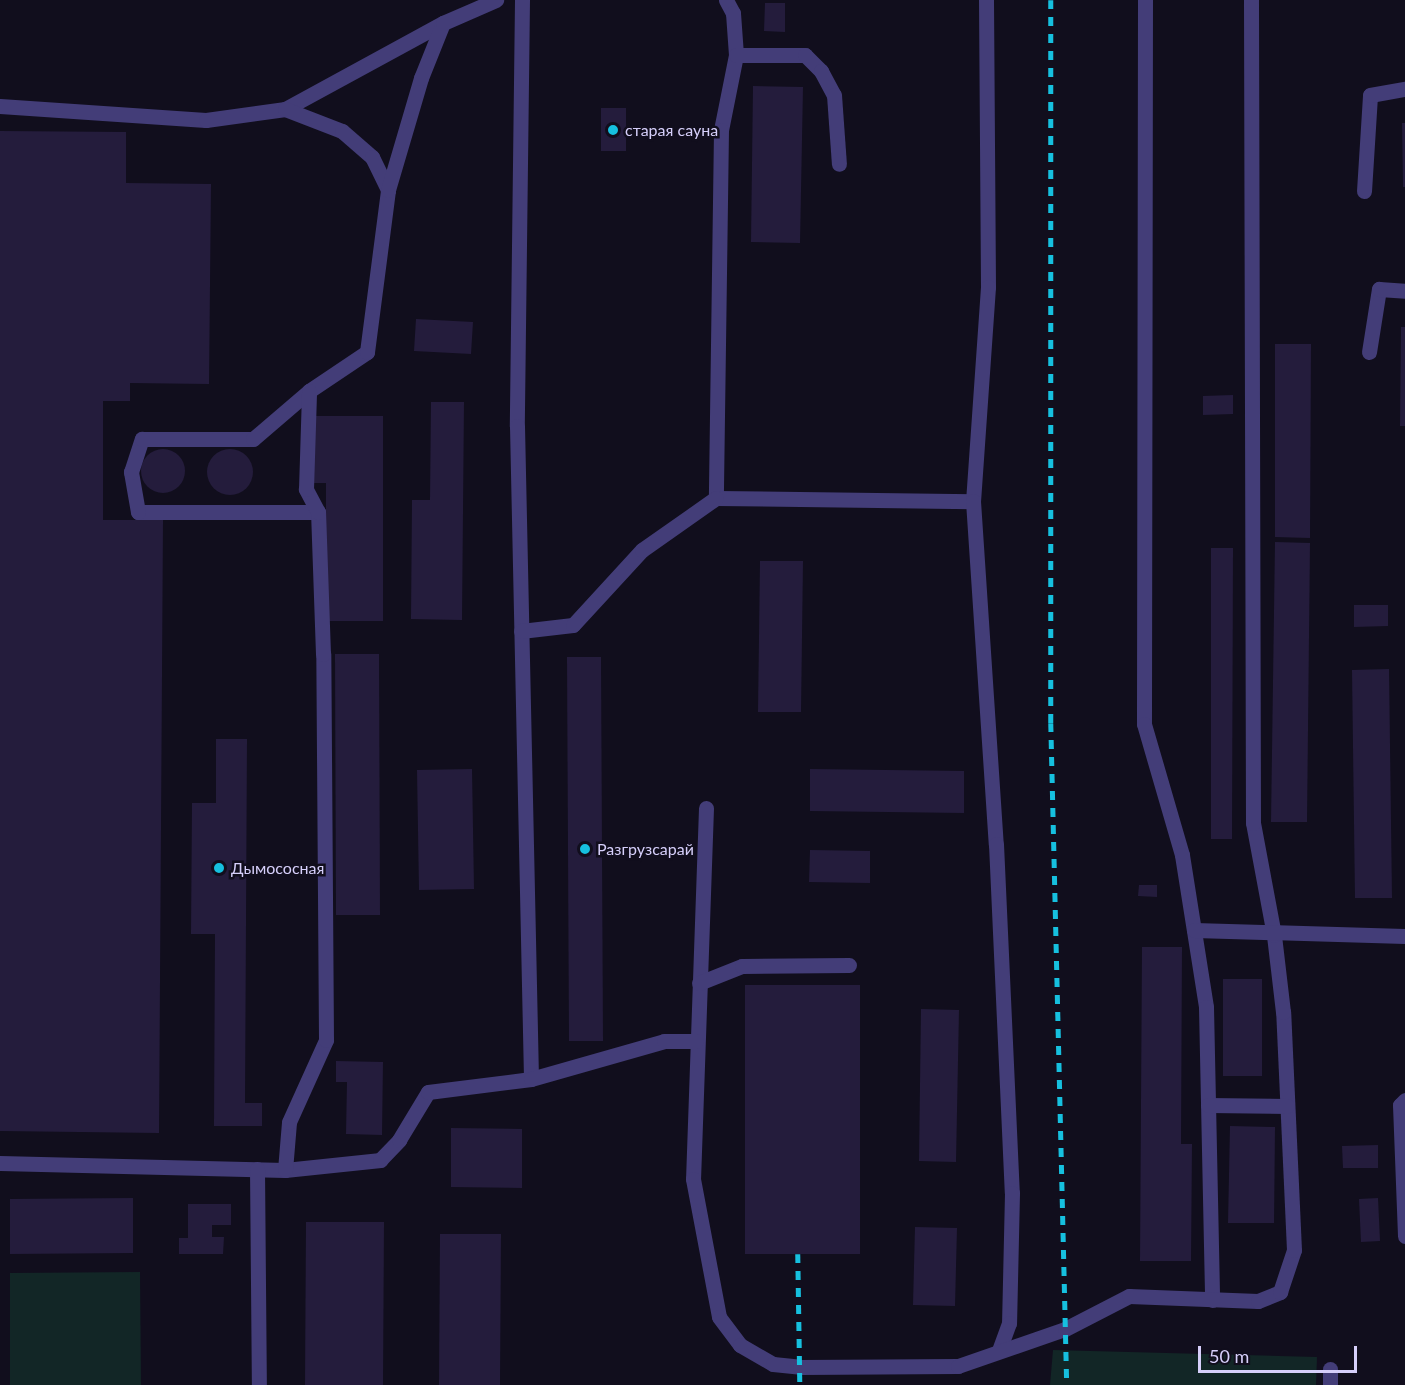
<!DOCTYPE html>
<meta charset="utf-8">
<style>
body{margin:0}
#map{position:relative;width:1405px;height:1385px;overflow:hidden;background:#110e1d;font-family:Lato,sans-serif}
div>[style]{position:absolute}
.green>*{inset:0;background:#122626}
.building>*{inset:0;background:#241c3c}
.round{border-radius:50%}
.minor>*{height:15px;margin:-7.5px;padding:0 7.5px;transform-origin:7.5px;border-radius:7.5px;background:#433d78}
.rail>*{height:4.5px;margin-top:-2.25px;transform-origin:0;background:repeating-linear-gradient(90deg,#16c0df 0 9px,transparent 0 17px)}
.dots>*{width:16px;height:16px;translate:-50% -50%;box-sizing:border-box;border:3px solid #110e1d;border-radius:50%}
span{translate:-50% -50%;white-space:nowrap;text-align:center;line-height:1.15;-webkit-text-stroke:5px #110e1d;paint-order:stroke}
.poi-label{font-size:16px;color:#d6cffa}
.left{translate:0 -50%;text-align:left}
.scale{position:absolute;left:1198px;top:1346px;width:159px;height:27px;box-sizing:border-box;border:3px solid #d6cffa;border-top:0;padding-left:8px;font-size:18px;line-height:21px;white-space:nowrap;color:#d6cffa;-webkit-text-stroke:4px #110e1d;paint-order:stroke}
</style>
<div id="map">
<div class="green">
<i style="clip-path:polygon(140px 1272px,141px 1385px,10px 1385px,10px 1273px)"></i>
<i style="clip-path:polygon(1053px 1350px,1317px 1357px,1316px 1385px,1050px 1385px)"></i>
</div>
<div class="building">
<i style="clip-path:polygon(765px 3px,785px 3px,785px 32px,764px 31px)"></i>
<i style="clip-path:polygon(753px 86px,803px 87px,800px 243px,751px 242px)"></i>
<i style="clip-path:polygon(601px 108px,626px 108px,626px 151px,601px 151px)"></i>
<i style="clip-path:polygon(1402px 123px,1405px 123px,1405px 187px,1403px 187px)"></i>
<i style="clip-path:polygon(0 131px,126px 132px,126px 183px,211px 184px,209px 384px,130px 383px,130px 401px,103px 401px,103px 520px,163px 520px,159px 1133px,0 1131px)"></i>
<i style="clip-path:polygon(416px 319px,473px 322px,471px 354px,414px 351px)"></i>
<i style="clip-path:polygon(1401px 327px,1405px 327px,1405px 426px,1400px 426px)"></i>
<i style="clip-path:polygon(1275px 344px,1311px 344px,1310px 538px,1275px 537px)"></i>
<i style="clip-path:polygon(1233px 395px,1233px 414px,1203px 415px,1203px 396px)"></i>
<i style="clip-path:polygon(431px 402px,464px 402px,462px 620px,411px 619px,412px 500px,430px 500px)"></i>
<i style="clip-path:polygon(310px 416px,383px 416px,383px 621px,326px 621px,326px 483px,310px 483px)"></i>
<i class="round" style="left:141px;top:449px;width:44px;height:44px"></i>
<i class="round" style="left:207px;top:449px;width:46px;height:46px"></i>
<i style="clip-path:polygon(1275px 542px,1310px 543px,1307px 822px,1271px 822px)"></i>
<i style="clip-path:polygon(1211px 548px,1233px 548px,1232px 839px,1211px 839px)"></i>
<i style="clip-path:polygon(760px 561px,803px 561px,801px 712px,758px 712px)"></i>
<i style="clip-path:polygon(1354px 605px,1388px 605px,1388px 626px,1354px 627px)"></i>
<i style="clip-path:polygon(335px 654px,379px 654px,380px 915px,336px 915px)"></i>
<i style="clip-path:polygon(567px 657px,601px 657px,603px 1041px,569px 1041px)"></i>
<i style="clip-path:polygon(1389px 669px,1392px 898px,1355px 898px,1352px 670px)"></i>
<i style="clip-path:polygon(216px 739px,247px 739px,245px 1103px,262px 1103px,262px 1126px,214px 1126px,215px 934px,191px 934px,192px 803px,216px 803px)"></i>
<i style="clip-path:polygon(472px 769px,474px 889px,419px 890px,417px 770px)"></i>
<i style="clip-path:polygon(810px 769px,964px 771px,964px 813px,810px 811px)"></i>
<i style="clip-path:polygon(810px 850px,870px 851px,870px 883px,809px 882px)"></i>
<i style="clip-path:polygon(1139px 885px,1157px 885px,1157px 897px,1138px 896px)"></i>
<i style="clip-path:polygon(1142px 947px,1182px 947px,1181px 1144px,1192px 1144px,1191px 1261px,1140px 1261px)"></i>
<i style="clip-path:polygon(1223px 979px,1262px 979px,1262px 1076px,1223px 1076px)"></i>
<i style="clip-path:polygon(745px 985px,860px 985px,860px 1254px,745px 1254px)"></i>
<i style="clip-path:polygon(921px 1009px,959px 1010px,956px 1162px,919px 1161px)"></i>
<i style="clip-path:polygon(336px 1061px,383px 1062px,382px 1135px,346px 1134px,347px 1082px,336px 1082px)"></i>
<i style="clip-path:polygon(1230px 1126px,1275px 1127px,1274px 1223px,1228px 1223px)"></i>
<i style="clip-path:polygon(451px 1128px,522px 1129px,522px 1188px,451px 1187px)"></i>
<i style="clip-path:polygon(1378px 1145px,1378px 1168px,1343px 1168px,1342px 1146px)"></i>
<i style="clip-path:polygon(133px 1198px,133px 1253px,10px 1254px,10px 1199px)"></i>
<i style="clip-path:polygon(1378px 1198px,1380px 1241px,1361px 1242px,1359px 1199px)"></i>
<i style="clip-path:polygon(188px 1204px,231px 1204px,231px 1225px,212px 1225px,212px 1237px,224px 1237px,223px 1254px,179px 1254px,179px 1238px,188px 1238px)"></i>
<i style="clip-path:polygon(306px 1222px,384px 1222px,383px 1385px,305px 1385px)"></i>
<i style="clip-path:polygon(915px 1227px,957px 1228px,955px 1306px,913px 1305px)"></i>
<i style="clip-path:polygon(440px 1234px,501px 1234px,500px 1385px,439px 1385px)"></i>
</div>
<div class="minor">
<i style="left:522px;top:0;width:426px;rotate:90.7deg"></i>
<i style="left:517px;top:426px;width:653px;rotate:88.77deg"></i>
<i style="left:726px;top:0;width:15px;rotate:62deg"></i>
<i style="left:733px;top:13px;width:42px;rotate:85.9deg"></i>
<i style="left:736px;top:55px;width:76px;rotate:101.3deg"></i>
<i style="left:721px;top:130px;width:368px;rotate:90.8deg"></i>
<i style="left:716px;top:498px;width:257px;rotate:0.7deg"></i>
<i style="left:986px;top:0;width:287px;rotate:89.6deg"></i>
<i style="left:988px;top:287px;width:215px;rotate:94deg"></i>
<i style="left:973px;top:501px;width:344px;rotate:86.2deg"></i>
<i style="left:996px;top:844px;width:349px;rotate:87.4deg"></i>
<i style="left:1012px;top:1193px;width:130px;rotate:91.3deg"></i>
<i style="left:1009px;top:1323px;width:27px;rotate:110deg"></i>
<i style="left:1145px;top:0;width:724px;rotate:90.08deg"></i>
<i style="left:1144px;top:724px;width:136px;rotate:73.8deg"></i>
<i style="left:1182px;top:855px;width:154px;rotate:81deg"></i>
<i style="left:1206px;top:1007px;width:293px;rotate:88.8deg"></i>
<i style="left:736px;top:55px;width:69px"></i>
<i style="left:805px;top:55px;width:23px;rotate:45deg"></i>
<i style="left:821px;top:71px;width:27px;rotate:62deg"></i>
<i style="left:834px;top:95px;width:69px;rotate:85.9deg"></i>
<i style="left:0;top:106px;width:206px;rotate:3.9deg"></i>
<i style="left:206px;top:120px;width:80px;rotate:-7.9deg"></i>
<i style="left:285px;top:109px;width:180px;rotate:-28.6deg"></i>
<i style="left:285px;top:109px;width:61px;rotate:21.1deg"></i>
<i style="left:342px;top:131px;width:40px;rotate:41deg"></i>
<i style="left:372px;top:157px;width:37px;rotate:64deg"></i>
<i style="left:1364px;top:191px;width:96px;rotate:-86.4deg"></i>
<i style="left:1370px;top:95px;width:36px;rotate:-10deg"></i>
<i style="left:1369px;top:352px;width:64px;rotate:-81deg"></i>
<i style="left:1379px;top:289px;width:26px;rotate:4deg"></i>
<i style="left:318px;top:512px;width:180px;rotate:180deg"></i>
<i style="left:138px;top:512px;width:41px;rotate:-99.9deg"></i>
<i style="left:131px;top:472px;width:35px;rotate:-72deg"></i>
<i style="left:142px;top:439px;width:111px"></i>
<i style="left:253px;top:439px;width:74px;rotate:-40.6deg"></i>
<i style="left:309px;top:391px;width:70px;rotate:-33.9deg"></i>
<i style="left:367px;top:352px;width:163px;rotate:-82.6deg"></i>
<i style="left:388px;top:190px;width:117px;rotate:-73.6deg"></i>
<i style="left:421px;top:78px;width:59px;rotate:-68.2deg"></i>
<i style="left:443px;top:23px;width:58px;rotate:-23.5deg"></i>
<i style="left:521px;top:631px;width:52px;rotate:-6.6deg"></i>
<i style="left:573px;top:625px;width:102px;rotate:-47.4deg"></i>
<i style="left:642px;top:550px;width:90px;rotate:-35.1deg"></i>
<i style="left:706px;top:808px;width:371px;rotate:92deg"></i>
<i style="left:693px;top:1179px;width:140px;rotate:79.3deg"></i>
<i style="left:719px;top:1317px;width:35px;rotate:53deg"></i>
<i style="left:740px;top:1345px;width:38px;rotate:30deg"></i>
<i style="left:773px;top:1364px;width:27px;rotate:6deg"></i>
<i style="left:800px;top:1367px;width:158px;rotate:-0.4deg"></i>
<i style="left:958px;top:1366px;width:113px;rotate:-19.1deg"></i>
<i style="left:1065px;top:1329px;width:72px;rotate:-27.3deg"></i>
<i style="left:1129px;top:1296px;width:129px;rotate:2.2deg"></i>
<i style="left:1258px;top:1301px;width:24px;rotate:-22deg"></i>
<i style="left:1280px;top:1292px;width:44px;rotate:-71.6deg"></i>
<i style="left:1294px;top:1250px;width:238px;rotate:-92.6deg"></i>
<i style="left:1283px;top:1012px;width:78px;rotate:-96.7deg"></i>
<i style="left:1274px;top:935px;width:114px;rotate:-100.6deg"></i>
<i style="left:1253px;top:823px;width:823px;rotate:-90.14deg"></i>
<i style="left:1194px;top:930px;width:211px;rotate:1.6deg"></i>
<i style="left:699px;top:983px;width:46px;rotate:-21.6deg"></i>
<i style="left:742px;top:966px;width:107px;rotate:-0.5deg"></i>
<i style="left:1405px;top:1100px;width:7px;rotate:135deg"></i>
<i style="left:1400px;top:1105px;width:131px;rotate:87.8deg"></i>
<i style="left:1208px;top:1105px;width:79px;rotate:0.7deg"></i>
<i style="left:0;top:1163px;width:285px;rotate:1.4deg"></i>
<i style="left:285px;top:1170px;width:96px;rotate:-6deg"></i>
<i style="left:380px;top:1160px;width:28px;rotate:-46deg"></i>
<i style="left:399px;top:1140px;width:56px;rotate:-58.9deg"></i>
<i style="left:428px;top:1092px;width:104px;rotate:-7.2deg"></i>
<i style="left:531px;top:1079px;width:138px;rotate:-15.9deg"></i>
<i style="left:664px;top:1041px;width:32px"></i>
<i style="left:257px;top:1169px;width:216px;rotate:89.5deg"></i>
<i style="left:285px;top:1170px;width:48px;rotate:-85.2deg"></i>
<i style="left:289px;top:1122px;width:90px;rotate:-65.7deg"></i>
<i style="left:326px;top:1040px;width:386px;rotate:-90.4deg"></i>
<i style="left:323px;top:654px;width:142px;rotate:-92deg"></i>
<i style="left:318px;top:512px;width:26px;rotate:-118deg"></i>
<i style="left:306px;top:489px;width:98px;rotate:-88.2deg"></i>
<i style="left:1330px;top:1369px;width:16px;rotate:90deg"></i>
</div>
<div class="rail">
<i style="left:1051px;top:0;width:723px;rotate:90deg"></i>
<i style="left:1051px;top:723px;width:662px;rotate:88.62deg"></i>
<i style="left:798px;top:1254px;width:131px;rotate:89.1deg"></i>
</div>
<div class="dots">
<i style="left:613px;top:130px;background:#16c0df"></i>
<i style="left:585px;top:849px;background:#16c0df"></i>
<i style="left:219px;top:868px;background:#16c0df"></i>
</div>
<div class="poi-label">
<span class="left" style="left:625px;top:130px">старая сауна</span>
<span class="left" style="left:597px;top:849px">Разгрузсарай</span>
<span class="left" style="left:231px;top:868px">Дымососная</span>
</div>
<div class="scale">50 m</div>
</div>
